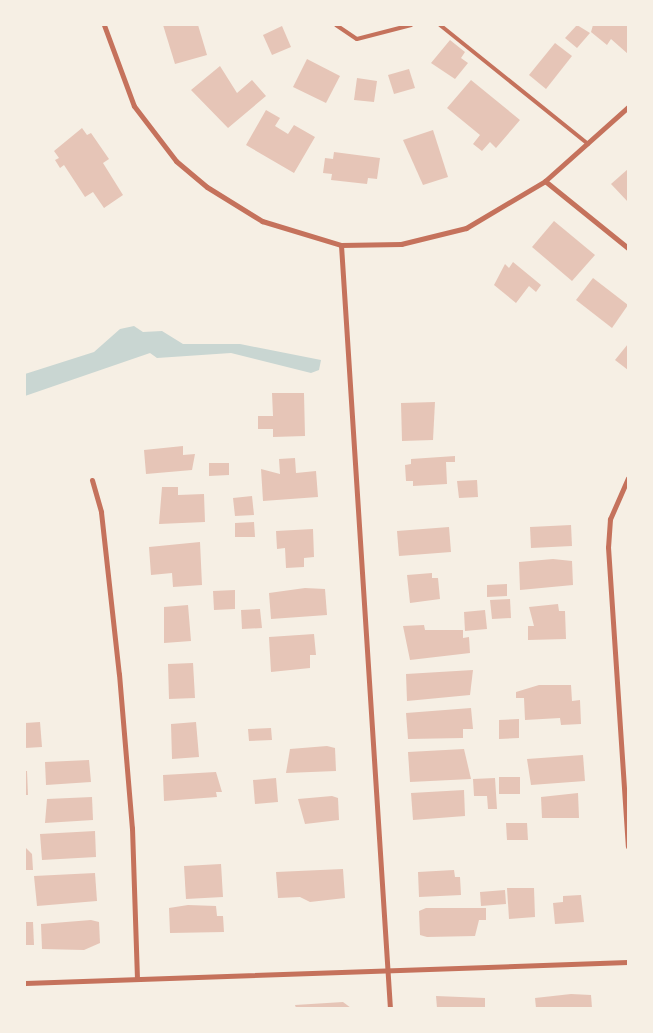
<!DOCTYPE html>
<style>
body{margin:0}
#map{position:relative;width:653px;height:1033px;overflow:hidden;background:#f6efe4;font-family:Commissioner,sans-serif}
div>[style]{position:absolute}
.water>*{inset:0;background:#c9d6d2}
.building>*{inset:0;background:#e6c5b7}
.service>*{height:4px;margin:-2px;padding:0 2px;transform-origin:2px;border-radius:2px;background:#c5725c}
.minor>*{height:5px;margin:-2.5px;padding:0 2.5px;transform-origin:2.5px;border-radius:2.5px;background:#c5725c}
span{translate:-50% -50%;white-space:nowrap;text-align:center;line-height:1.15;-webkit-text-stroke:4px #f6efe4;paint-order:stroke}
.frame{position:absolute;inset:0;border:26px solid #f6efe4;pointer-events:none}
</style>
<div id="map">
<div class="water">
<i style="clip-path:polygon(134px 326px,143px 332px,162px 331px,183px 344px,240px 344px,321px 360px,319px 370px,311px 373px,231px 353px,157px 358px,150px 353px,25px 396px,25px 374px,94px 352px,120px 329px)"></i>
</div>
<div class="building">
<i style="clip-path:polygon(163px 25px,198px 25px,207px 55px,175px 64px)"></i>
<i style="clip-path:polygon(577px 25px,590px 33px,577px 48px,565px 38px)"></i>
<i style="clip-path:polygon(593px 25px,628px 25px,628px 54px,611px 39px,607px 45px,591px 32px)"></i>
<i style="clip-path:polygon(282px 26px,291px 47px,272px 55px,263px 35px)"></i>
<i style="clip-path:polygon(450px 40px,465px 52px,461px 58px,468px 63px,455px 79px,431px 63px)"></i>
<i style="clip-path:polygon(555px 43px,572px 56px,546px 89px,529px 75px)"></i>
<i style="clip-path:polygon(307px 59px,340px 76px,326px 103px,293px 87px)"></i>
<i style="clip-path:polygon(220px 66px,237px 93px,252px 80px,266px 96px,228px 128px,191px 90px)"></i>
<i style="clip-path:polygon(409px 69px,415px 88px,394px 94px,388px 75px)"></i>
<i style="clip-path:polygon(357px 78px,377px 81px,374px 102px,354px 100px)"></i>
<i style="clip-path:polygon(471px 80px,520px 120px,496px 148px,490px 142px,482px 151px,473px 144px,480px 135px,447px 108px)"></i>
<i style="clip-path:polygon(266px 110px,280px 118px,275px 126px,288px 134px,294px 125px,315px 137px,294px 173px,246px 145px)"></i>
<i style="clip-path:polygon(82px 128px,87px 135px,91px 133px,109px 159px,103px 163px,123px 195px,104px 208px,93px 192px,85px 197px,64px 165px,60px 168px,55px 160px,59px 158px,54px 151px)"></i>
<i style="clip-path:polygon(433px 130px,448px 177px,423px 185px,403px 140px)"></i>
<i style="clip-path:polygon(334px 152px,380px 158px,377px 179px,368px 178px,367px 184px,331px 180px,332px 174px,323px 173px,325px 158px,333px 159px)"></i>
<i style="clip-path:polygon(628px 169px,628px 202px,611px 184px)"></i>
<i style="clip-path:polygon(554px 221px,595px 255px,572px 281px,532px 247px)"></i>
<i style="clip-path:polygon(513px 262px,541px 285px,536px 292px,529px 286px,516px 303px,494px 285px,505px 264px,509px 268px)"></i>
<i style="clip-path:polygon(593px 278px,628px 305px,612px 328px,576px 300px)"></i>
<i style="clip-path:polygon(628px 344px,628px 370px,615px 360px)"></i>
<i style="clip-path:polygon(272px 393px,304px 393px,305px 436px,273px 437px,273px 429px,258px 429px,258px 416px,273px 416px)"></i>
<i style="clip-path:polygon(435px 402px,433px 440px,402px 441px,401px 403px)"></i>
<i style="clip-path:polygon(183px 446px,183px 455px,195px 454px,192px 470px,146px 474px,144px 450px)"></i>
<i style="clip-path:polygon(455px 456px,455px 462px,446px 462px,447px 484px,413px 486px,413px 481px,406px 481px,405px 465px,411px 464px,411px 459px)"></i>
<i style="clip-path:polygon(295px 458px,296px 473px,316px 471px,318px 497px,263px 501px,261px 469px,280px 474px,279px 459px)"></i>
<i style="clip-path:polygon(209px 463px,229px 463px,229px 475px,209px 476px)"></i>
<i style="clip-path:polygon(477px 480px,478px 497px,459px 498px,457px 481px)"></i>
<i style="clip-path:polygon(162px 487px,178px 487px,178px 495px,204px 494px,205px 522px,159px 524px)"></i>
<i style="clip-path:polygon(252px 496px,254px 515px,235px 516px,233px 498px)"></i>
<i style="clip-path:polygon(254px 522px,255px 537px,235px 537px,235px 523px)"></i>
<i style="clip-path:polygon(571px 525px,572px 546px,531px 548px,530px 527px)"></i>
<i style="clip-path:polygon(449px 527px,451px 552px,399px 556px,397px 531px)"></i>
<i style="clip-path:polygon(313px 529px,314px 557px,304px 558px,304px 567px,286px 568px,285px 548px,277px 549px,276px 531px)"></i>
<i style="clip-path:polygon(200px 542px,202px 585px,173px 587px,172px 573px,151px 575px,149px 547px)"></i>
<i style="clip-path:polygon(553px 559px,572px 561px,573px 585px,520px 590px,519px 562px)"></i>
<i style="clip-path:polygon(432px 573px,432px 578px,438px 578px,440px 599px,410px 603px,407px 575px)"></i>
<i style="clip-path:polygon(507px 584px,507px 596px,487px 597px,487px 585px)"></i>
<i style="clip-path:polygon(305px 588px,325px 589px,327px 615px,271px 619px,269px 593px)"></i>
<i style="clip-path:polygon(235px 590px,235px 609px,214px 610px,213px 591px)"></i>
<i style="clip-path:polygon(510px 599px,511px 618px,492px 619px,490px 600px)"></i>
<i style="clip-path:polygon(558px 604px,559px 611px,565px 611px,566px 639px,528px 640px,528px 626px,534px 626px,529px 607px)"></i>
<i style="clip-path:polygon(188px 605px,191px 641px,164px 643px,164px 607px)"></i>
<i style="clip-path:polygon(260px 609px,262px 628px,242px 629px,241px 610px)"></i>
<i style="clip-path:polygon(485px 610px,487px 629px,465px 631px,464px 612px)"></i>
<i style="clip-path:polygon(424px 625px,425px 630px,463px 630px,463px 638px,469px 637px,470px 653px,410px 660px,403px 626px)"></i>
<i style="clip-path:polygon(314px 634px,316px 655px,310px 655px,310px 668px,271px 672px,269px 637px)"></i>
<i style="clip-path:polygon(193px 663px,195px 698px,169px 699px,168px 664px)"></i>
<i style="clip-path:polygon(473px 670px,470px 695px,407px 701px,406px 674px)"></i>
<i style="clip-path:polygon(539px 685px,571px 685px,572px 701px,580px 700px,581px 724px,561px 725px,560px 718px,525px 720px,524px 698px,516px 698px,516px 692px)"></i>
<i style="clip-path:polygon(471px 708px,473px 729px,463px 729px,463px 738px,408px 739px,406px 713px)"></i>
<i style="clip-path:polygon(519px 719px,519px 738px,499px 739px,499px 720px)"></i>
<i style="clip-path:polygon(40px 722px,42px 747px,25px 748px,25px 723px)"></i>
<i style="clip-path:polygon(196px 722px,199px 757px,172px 759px,171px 724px)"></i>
<i style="clip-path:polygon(271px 728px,272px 740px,249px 741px,248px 729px)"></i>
<i style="clip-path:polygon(327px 746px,335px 748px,336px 771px,286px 773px,290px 749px)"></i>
<i style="clip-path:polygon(464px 749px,471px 779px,410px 782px,408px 752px)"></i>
<i style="clip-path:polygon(583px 755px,585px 781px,531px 785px,527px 759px)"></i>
<i style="clip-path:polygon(89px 760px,91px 782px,46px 785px,45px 762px)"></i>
<i style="clip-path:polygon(25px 771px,27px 771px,28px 795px,25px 795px)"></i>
<i style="clip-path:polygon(216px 772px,222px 792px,216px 792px,217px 797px,164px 801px,163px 775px)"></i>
<i style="clip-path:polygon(499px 777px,520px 777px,520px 794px,499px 794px)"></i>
<i style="clip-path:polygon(276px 778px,278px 802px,255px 804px,253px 780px)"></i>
<i style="clip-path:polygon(495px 778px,497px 809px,488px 809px,487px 796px,474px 796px,473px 779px)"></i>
<i style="clip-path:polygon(464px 790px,465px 816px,413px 820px,411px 793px)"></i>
<i style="clip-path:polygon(578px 793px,579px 818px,542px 818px,541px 797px)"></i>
<i style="clip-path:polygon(332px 796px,338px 798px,339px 820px,305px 824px,298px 799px)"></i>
<i style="clip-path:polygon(92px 797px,93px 820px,45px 823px,47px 799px)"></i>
<i style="clip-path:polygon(506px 823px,527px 823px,528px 840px,507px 840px)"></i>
<i style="clip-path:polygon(95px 831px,96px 857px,42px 860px,40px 834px)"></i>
<i style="clip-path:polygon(25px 847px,32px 854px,33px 870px,25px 870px)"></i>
<i style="clip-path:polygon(221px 864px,223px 897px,186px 899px,184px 866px)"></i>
<i style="clip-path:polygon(343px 869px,345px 898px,310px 902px,300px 897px,278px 898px,276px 872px)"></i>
<i style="clip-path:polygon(454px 870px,455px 877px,460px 877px,461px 895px,419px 897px,418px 872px)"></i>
<i style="clip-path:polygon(95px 873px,97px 901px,37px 906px,34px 876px)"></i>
<i style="clip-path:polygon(507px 888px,534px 888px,535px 917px,509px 919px)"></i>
<i style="clip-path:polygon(505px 890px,506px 904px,481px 906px,480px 892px)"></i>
<i style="clip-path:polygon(581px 895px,584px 922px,555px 924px,553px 903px,563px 902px,563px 896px)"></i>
<i style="clip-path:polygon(188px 905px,216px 906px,217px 916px,223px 916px,224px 932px,170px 933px,169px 908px)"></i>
<i style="clip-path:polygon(426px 908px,486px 908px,486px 920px,479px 920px,475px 936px,427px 937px,420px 935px,419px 911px)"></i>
<i style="clip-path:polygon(91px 920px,99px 922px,100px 943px,84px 950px,42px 949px,41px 924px)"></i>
<i style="clip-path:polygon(25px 922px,33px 922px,34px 945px,25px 945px)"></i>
<i style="clip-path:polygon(571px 994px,591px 995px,592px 1008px,536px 1008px,535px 998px)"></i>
<i style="clip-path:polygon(436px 996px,485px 998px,485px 1008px,437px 1008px)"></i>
<i style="clip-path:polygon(343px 1002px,351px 1008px,296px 1008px,295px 1005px)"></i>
</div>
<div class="service">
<i style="left:336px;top:25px;width:25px;rotate:34deg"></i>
<i style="left:357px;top:39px;width:56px;rotate:-14.5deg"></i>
<i style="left:440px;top:25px;width:190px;rotate:38.8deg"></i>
</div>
<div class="minor">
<i style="left:104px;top:25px;width:86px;rotate:69.7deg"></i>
<i style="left:134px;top:106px;width:69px;rotate:52.6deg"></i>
<i style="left:176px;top:161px;width:40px;rotate:40deg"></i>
<i style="left:207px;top:187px;width:65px;rotate:31.7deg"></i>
<i style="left:262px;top:221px;width:83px;rotate:16.9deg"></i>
<i style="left:341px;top:245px;width:60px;rotate:-1deg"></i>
<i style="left:401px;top:244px;width:67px;rotate:-13.8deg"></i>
<i style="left:466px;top:228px;width:92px;rotate:-30.7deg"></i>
<i style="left:545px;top:181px;width:111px;rotate:-41.7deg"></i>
<i style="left:545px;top:181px;width:107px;rotate:38.9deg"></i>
<i style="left:341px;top:245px;width:765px;rotate:86.33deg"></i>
<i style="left:628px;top:478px;width:45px;rotate:113.7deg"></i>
<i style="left:610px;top:519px;width:28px;rotate:94deg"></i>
<i style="left:608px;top:547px;width:300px;rotate:86.2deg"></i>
<i style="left:92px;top:480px;width:33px;rotate:74deg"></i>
<i style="left:101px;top:512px;width:163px;rotate:83.7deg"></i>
<i style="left:119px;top:674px;width:155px;rotate:85.2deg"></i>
<i style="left:132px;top:828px;width:151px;rotate:88.1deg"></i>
<i style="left:25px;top:983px;width:603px;rotate:-1.99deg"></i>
</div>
<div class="frame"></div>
</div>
